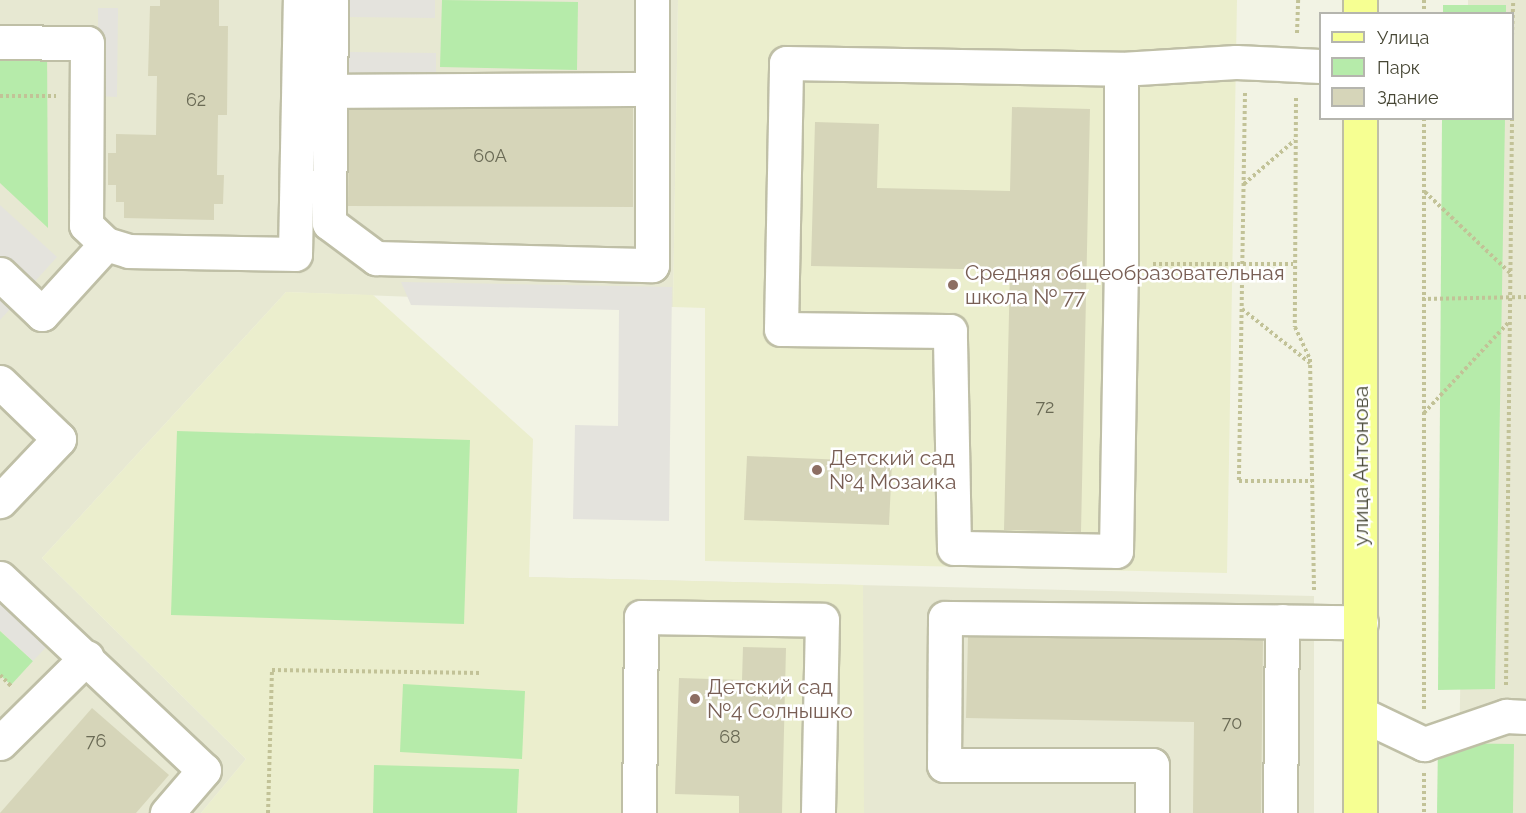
<!DOCTYPE html>
<meta charset="utf-8">
<style>
body{margin:0}
#map{position:relative;width:1526px;height:813px;overflow:hidden;background:#f2f3e4;font-family:Raleway,sans-serif}
div>[style]{position:absolute}
.residential>*{inset:0;background:#e7e8d2}
.education>*{inset:0;background:#ebeecd}
.green>*{inset:0;background:#b6ebaa}
.parking>*{inset:0;background:#e4e3dd}
.building>*{inset:0;background:#d6d5b9}
.path>*{height:4px;margin-top:-2px;transform-origin:0;background:repeating-linear-gradient(90deg,#c2c297 0 3px,transparent 0 6px)}
.roads{filter:drop-shadow(2px 0 #bfbfa6) drop-shadow(-2px 0 #bfbfa6) drop-shadow(0 2px #bfbfa6) drop-shadow(0 -2px #bfbfa6)}
.minor>*{height:33px;margin:-16.5px;padding:0 16.5px;transform-origin:16.5px;border-radius:16.5px;background:#fff}
.major>*{height:33px;margin:-16.5px;padding:0 16.5px;transform-origin:16.5px;border-radius:16.5px;background:#f6ff92}
.dots>*{width:16px;height:16px;translate:-50% -50%;box-sizing:border-box;border:3px solid #fff;border-radius:50%}
span{translate:-50% -50%;white-space:nowrap;text-align:center;line-height:1.15;-webkit-text-stroke:5px #fff;paint-order:stroke}
.number-label{font-size:18px;color:#6a6a55}
.number-label span{-webkit-text-stroke-width:0}
.education-label{font-size:21px;color:#785e54}
.left{translate:0 -50%;text-align:left}
.street-label{font-size:21px;color:#464634}
.legend{position:absolute;left:1319px;top:12px;width:195px;height:108px;box-sizing:border-box;background:#fff;border:2px solid #b5b5ae;margin:0;padding:8px 10px;list-style:none;font-size:18px;color:#464634}
.legend li{display:flex;align-items:center;gap:12px;height:30px}
.legend b{width:30px;border:2px solid #b5b5ae}
</style>
<div id="map">
<div class="residential">
<i style="clip-path:polygon(0 0,678px 0,673px 307px,286px 292px,42px 558px,246px 759px,201px 813px,0 813px)"></i>
<i style="clip-path:polygon(1468px 0,1526px 0,1526px 813px,1458px 813px,1466px 365px,1467px 119px,1512px 118px,1512px 14px,1468px 13px)"></i>
<i style="clip-path:polygon(529px 577px,1314px 596px,1314px 813px,523px 813px)"></i>
</div>
<div class="education">
<i style="clip-path:polygon(678px 0,1237px 0,1227px 573px,705px 561px,705px 308px,673px 307px)"></i>
<i style="clip-path:polygon(286px 292px,373px 295px,533px 439px,529px 577px,863px 585px,864px 813px,201px 813px,246px 759px,42px 558px)"></i>
</div>
<div class="green">
<i style="clip-path:polygon(442px 0,578px 2px,577px 70px,440px 67px)"></i>
<i style="clip-path:polygon(1443px 5px,1506px 5px,1506px 13px,1443px 13px)"></i>
<i style="clip-path:polygon(0 42px,47px 42px,48px 228px,0 183px)"></i>
<i style="clip-path:polygon(1442px 119px,1505px 119px,1495px 689px,1438px 690px)"></i>
<i style="clip-path:polygon(177px 431px,470px 440px,464px 624px,171px 615px)"></i>
<i style="clip-path:polygon(0 631px,33px 661px,11px 685px,0 675px)"></i>
<i style="clip-path:polygon(403px 684px,525px 691px,522px 759px,400px 752px)"></i>
<i style="clip-path:polygon(1438px 743px,1514px 744px,1513px 813px,1437px 813px)"></i>
<i style="clip-path:polygon(374px 765px,519px 769px,517px 813px,373px 813px)"></i>
</div>
<div class="parking">
<i style="clip-path:polygon(348px 0,435px 0,435px 18px,348px 17px)"></i>
<i style="clip-path:polygon(98px 8px,118px 8px,117px 97px,98px 96px)"></i>
<i style="clip-path:polygon(349px 52px,436px 53px,436px 75px,349px 74px)"></i>
<i style="clip-path:polygon(0 205px,57px 257px,0 320px)"></i>
<i style="clip-path:polygon(401px 282px,672px 287px,669px 521px,573px 519px,575px 425px,618px 426px,619px 310px,411px 305px)"></i>
<i style="clip-path:polygon(0 597px,50px 643px,33px 661px,0 630px)"></i>
</div>
<div class="building">
<i style="clip-path:polygon(160px 0,219px 0,219px 26px,228px 26px,227px 115px,218px 115px,217px 175px,224px 175px,223px 204px,214px 204px,214px 220px,124px 218px,124px 202px,116px 202px,116px 185px,108px 185px,108px 153px,116px 153px,116px 134px,156px 135px,157px 76px,148px 76px,150px 6px,160px 6px)"></i>
<i style="clip-path:polygon(1012px 107px,1090px 109px,1081px 532px,1004px 530px,1010px 270px,811px 266px,815px 122px,879px 124px,877px 188px,1010px 191px)"></i>
<i style="clip-path:polygon(633px 108px,633px 207px,348px 206px,349px 110px)"></i>
<i style="clip-path:polygon(747px 456px,892px 462px,889px 525px,744px 520px)"></i>
<i style="clip-path:polygon(968px 637px,1263px 640px,1261px 813px,1193px 813px,1194px 722px,966px 718px)"></i>
<i style="clip-path:polygon(743px 647px,786px 648px,782px 813px,739px 813px,739px 796px,675px 794px,679px 678px,742px 680px)"></i>
<i style="clip-path:polygon(92px 708px,169px 775px,136px 813px,0 813px)"></i>
</div>
<div class="path">
<i style="left:1424px;top:0;width:14px;rotate:90deg"></i>
<i style="left:1297px;top:33px;width:33px;rotate:-88deg"></i>
<i style="left:1512px;top:36px;width:36px;rotate:-88deg"></i>
<i style="left:1245px;top:93px;width:388px;rotate:90.9deg"></i>
<i style="left:1239px;top:481px;width:73px"></i>
<i style="left:0;top:96px;width:56px"></i>
<i style="left:1296px;top:98px;width:229px;rotate:90.3deg"></i>
<i style="left:1295px;top:327px;width:35px;rotate:65deg"></i>
<i style="left:1310px;top:359px;width:231px;rotate:89deg"></i>
<i style="left:1244px;top:184px;width:67px;rotate:-40.8deg"></i>
<i style="left:1425px;top:192px;width:119px;rotate:43.6deg"></i>
<i style="left:1153px;top:264px;width:140px"></i>
<i style="left:1422px;top:299px;width:104px;rotate:-1.1deg"></i>
<i style="left:1242px;top:309px;width:87px;rotate:38.5deg"></i>
<i style="left:1424px;top:413px;width:125px;rotate:-47deg"></i>
<i style="left:0;top:675px;width:17px;rotate:45deg"></i>
<i style="left:1506px;top:685px;width:567px;rotate:-89.39deg"></i>
<i style="left:1424px;top:709px;width:591px;rotate:-90deg"></i>
<i style="left:1424px;top:773px;width:40px;rotate:90deg"></i>
<i style="left:268px;top:813px;width:143px;rotate:-88.4deg"></i>
<i style="left:272px;top:670px;width:209px;rotate:0.8deg"></i>
</div>
<div class="roads">
<div class="minor">
<i style="left:331px;top:0;width:223px;rotate:90.5deg"></i>
<i style="left:329px;top:223px;width:59px;rotate:36.7deg"></i>
<i style="left:376px;top:258px;width:276px;rotate:1.5deg"></i>
<i style="left:652px;top:265px;width:265px;rotate:-90deg"></i>
<i style="left:0;top:42px;width:87px;rotate:0.7deg"></i>
<i style="left:87px;top:43px;width:182px;rotate:90.3deg"></i>
<i style="left:86px;top:225px;width:28px;rotate:44deg"></i>
<i style="left:106px;top:244px;width:24px;rotate:17deg"></i>
<i style="left:129px;top:251px;width:166px;rotate:1deg"></i>
<i style="left:295px;top:254px;width:254px;rotate:-88.9deg"></i>
<i style="left:1121px;top:69px;width:195px;rotate:90deg"></i>
<i style="left:1121px;top:264px;width:287px;rotate:91deg"></i>
<i style="left:1116px;top:551px;width:162px;rotate:-178.9deg"></i>
<i style="left:954px;top:548px;width:217px;rotate:-91.1deg"></i>
<i style="left:950px;top:331px;width:169px;rotate:-179.3deg"></i>
<i style="left:781px;top:329px;width:266px;rotate:-88.9deg"></i>
<i style="left:786px;top:63px;width:335px;rotate:1deg"></i>
<i style="left:1121px;top:69px;width:115px;rotate:-3.5deg"></i>
<i style="left:1236px;top:62px;width:84px;rotate:2.7deg"></i>
<i style="left:330px;top:91px;width:322px;rotate:-0.4deg"></i>
<i style="left:0;top:274px;width:58px;rotate:43.6deg"></i>
<i style="left:42px;top:314px;width:95px;rotate:-47.6deg"></i>
<i style="left:0;top:382px;width:82px;rotate:44deg"></i>
<i style="left:59px;top:439px;width:86px;rotate:133.6deg"></i>
<i style="left:0;top:578px;width:280px;rotate:43.3deg"></i>
<i style="left:204px;top:770px;width:57px;rotate:130.7deg"></i>
<i style="left:1361px;top:714px;width:70px;rotate:25.5deg"></i>
<i style="left:1424px;top:744px;width:87px;rotate:-18.9deg"></i>
<i style="left:1506px;top:716px;width:20px;rotate:3deg"></i>
<i style="left:0;top:743px;width:122px;rotate:-44.7deg"></i>
<i style="left:639px;top:813px;width:196px;rotate:-89.4deg"></i>
<i style="left:641px;top:617px;width:181px;rotate:0.9deg"></i>
<i style="left:822px;top:620px;width:193px;rotate:91.2deg"></i>
<i style="left:1152px;top:813px;width:48px;rotate:-90deg"></i>
<i style="left:1152px;top:765px;width:208px;rotate:180deg"></i>
<i style="left:944px;top:765px;width:147px;rotate:-89.6deg"></i>
<i style="left:945px;top:618px;width:416px;rotate:0.6deg"></i>
<i style="left:1280px;top:813px;width:192px;rotate:-89.4deg"></i>
</div>
<div class="major">
<i style="left:1360px;top:0;width:14px;rotate:90deg"></i>
<i style="left:1360px;top:813px;width:695px;rotate:-90deg"></i>
</div>
</div>
<div class="dots">
<i style="left:953px;top:285px;background:#8d6e63"></i>
<i style="left:817px;top:470px;background:#8d6e63"></i>
<i style="left:695px;top:699px;background:#8d6e63"></i>
</div>
<div class="number-label">
<span style="left:196px;top:100px">62</span>
<span style="left:490px;top:156px">60А</span>
<span style="left:1045px;top:407px">72</span>
<span style="left:1232px;top:723px">70</span>
<span style="left:730px;top:737px">68</span>
<span style="left:96px;top:741px">76</span>
</div>
<div class="education-label">
<span class="left" style="left:965px;top:285px">Средняя общеобразовательная<br>школа № 77</span>
<span class="left" style="left:829px;top:470px">Детский сад<br>№4 Мозаика</span>
<span class="left" style="left:707px;top:699px">Детский сад<br>№4 Солнышко</span>
</div>
<div class="street-label">
<span style="left:1361px;top:466px;rotate:-90deg">улица Антонова</span>
</div>
<ul class="legend">
<li><b style="height:8px;background:#f6ff92"></b>Улица</li>
<li><b style="height:16px;background:#b6ebaa"></b>Парк</li>
<li><b style="height:16px;background:#d6d5b9"></b>Здание</li>
</ul>
</div>
